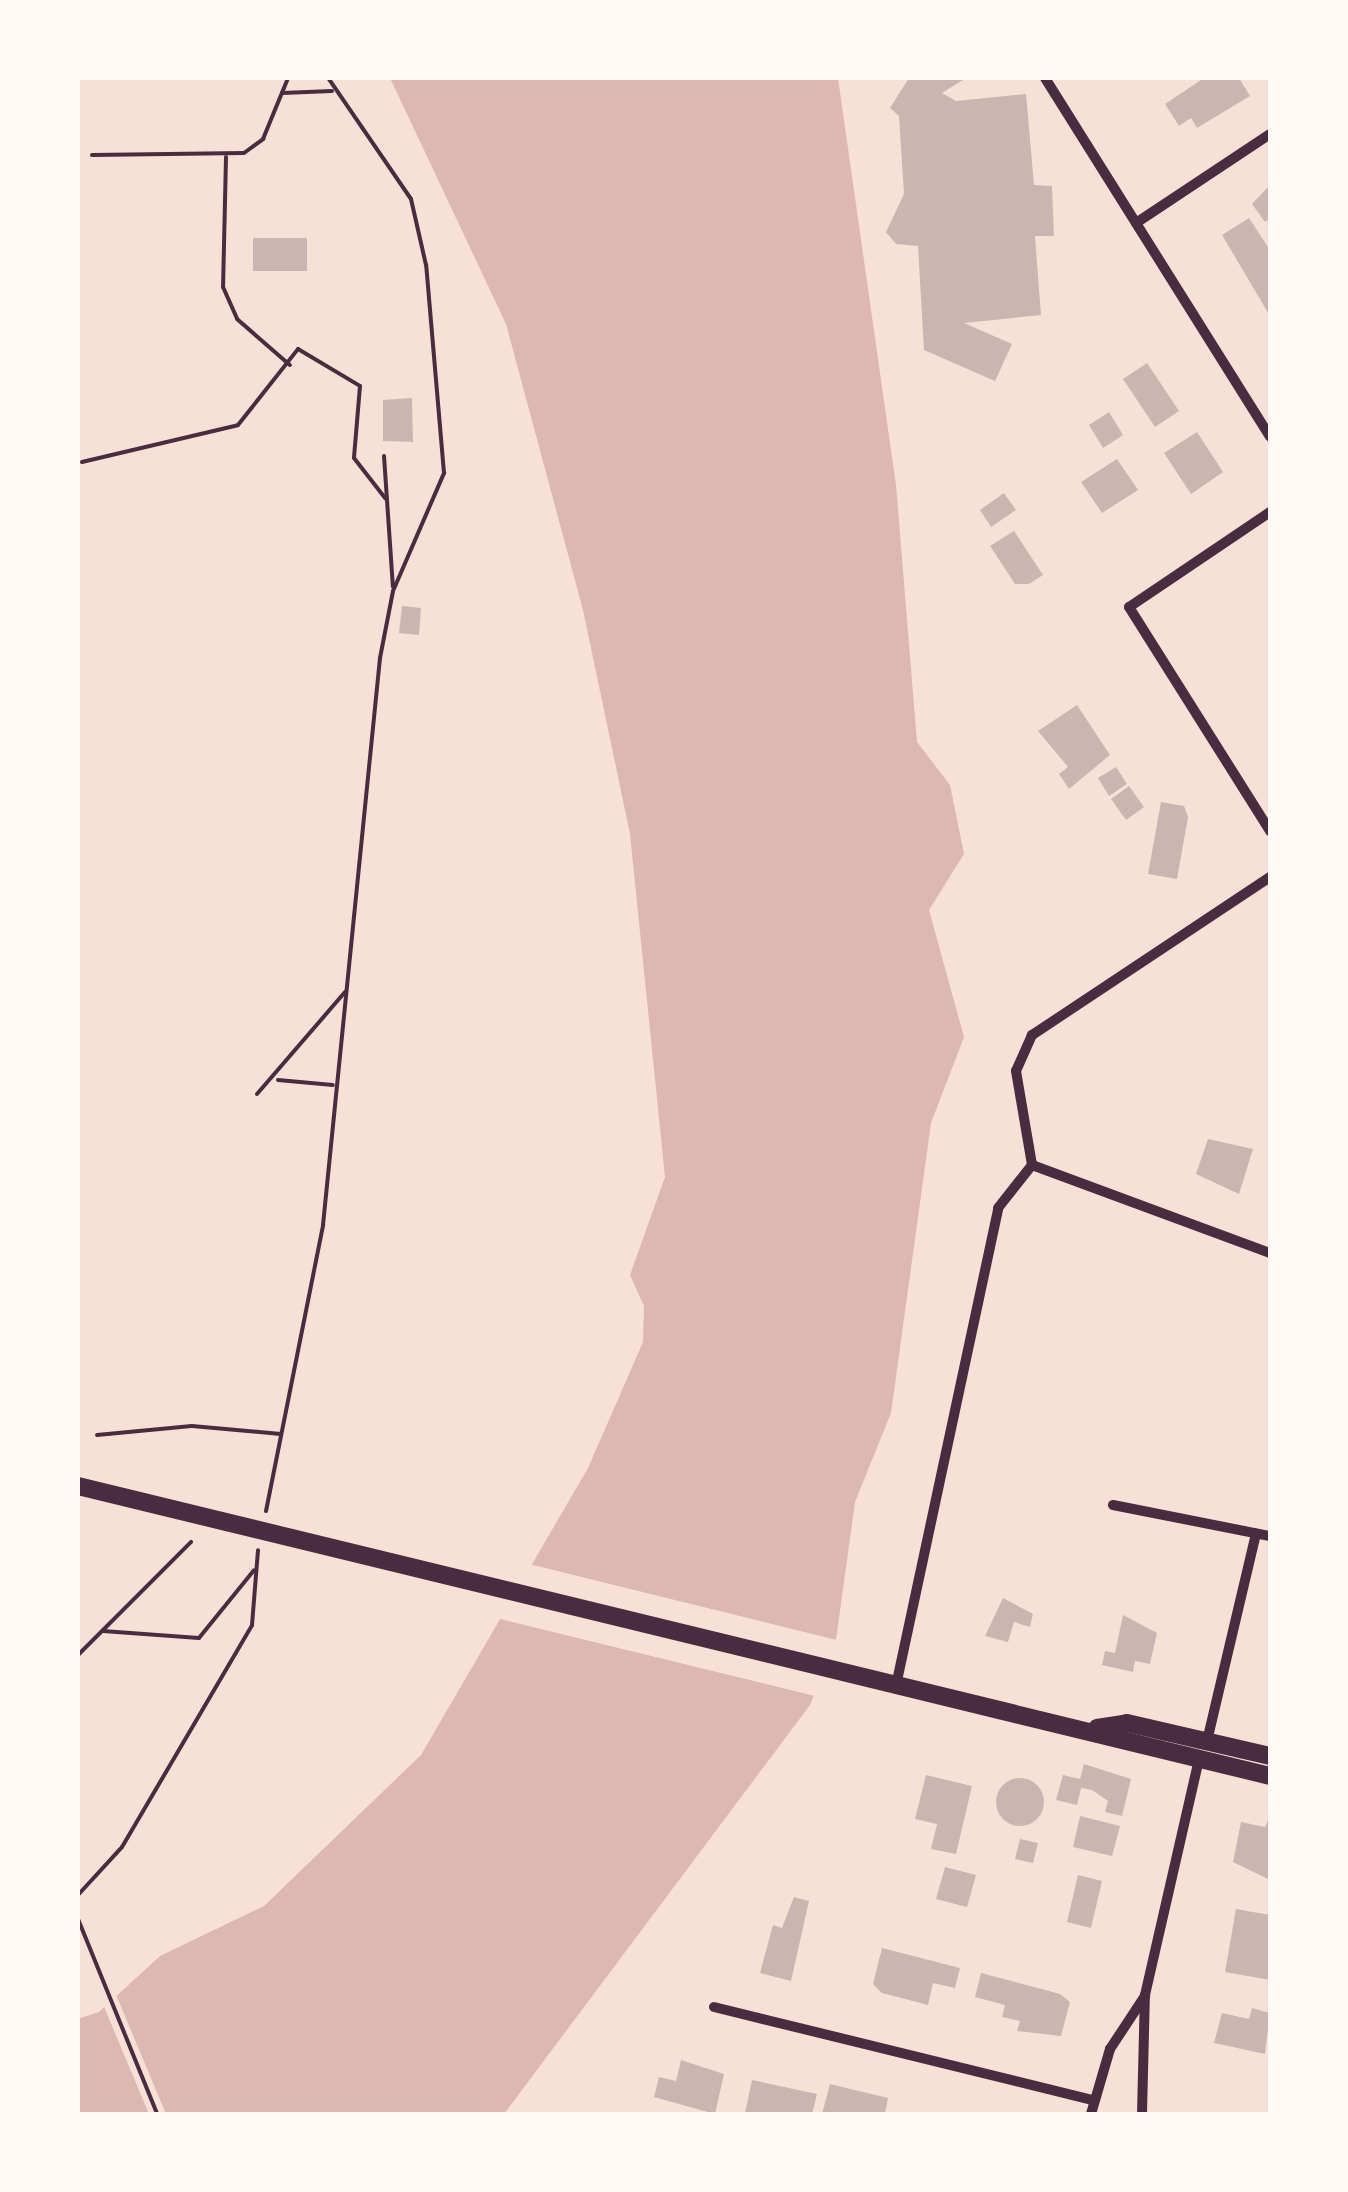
<!DOCTYPE html>
<style>
body{margin:0}
#map{position:relative;width:1348px;height:2192px;overflow:hidden;background:#f7e1d7;font-family:"IBM Plex Sans",sans-serif}
div>[style]{position:absolute}
.water>*{inset:0;background:#dcb8b0}
.pier>*{inset:0;background:#f7e1d7}
.building>*{inset:0;background:#ccb4b1}
.round{border-radius:50%}
.path>*{height:4px;margin:-2px;padding:0 2px;transform-origin:2px;border-radius:2px;background:#4a2c40}
.minor>*{height:10px;margin:-5px;padding:0 5px;transform-origin:5px;border-radius:5px;background:#4a2c40}
.secondary>*{height:18px;margin:-9px;padding:0 9px;transform-origin:9px;border-radius:9px;background:#4a2c40}
span{translate:-50% -50%;white-space:nowrap;text-align:center;line-height:1.15;-webkit-text-stroke:10px #fffaf5;paint-order:stroke}
.frame{position:absolute;inset:0;border:80px solid #fffaf5;pointer-events:none}
</style>
<div id="map">
<div class="water">
<i style="clip-path:polygon(390px 78px,838px 78px,896px 485px,917px 742px,950px 785px,964px 854px,929px 910px,964px 1037px,931px 1123px,891px 1413px,855px 1502px,836px 1640px,810px 1705px,504px 2114px,78px 2114px,78px 2019px,99px 2012px,160px 1956px,264px 1906px,421px 1755px,588px 1468px,643px 1342px,644px 1306px,630px 1275px,665px 1177px,630px 834px,583px 610px,506px 324px)"></i>
</div>
<div class="pier">
<i style="clip-path:polygon(525px 1563px,841px 1641px,819px 1697px,492px 1617px)"></i>
<i style="clip-path:polygon(114px 1990px,166px 2114px,149px 2114px,102px 2002px)"></i>
</div>
<div class="building">
<i style="clip-path:polygon(909px 78px,966px 78px,942px 93px,956px 101px,1026px 94px,1034px 185px,1052px 186px,1054px 236px,1035px 236px,1041px 315px,964px 323px,1012px 344px,995px 381px,924px 350px,918px 246px,896px 244px,886px 232px,904px 194px,899px 116px,890px 108px)"></i>
<i style="clip-path:polygon(1204px 78px,1239px 78px,1250px 96px,1197px 128px,1191px 118px,1179px 126px,1165px 104px)"></i>
<i style="clip-path:polygon(1270px 185px,1270px 218px,1265px 222px,1252px 204px)"></i>
<i style="clip-path:polygon(1249px 218px,1270px 250px,1270px 316px,1222px 235px)"></i>
<i style="clip-path:polygon(253px 238px,307px 238px,307px 271px,253px 271px)"></i>
<i style="clip-path:polygon(1147px 363px,1179px 411px,1155px 427px,1123px 379px)"></i>
<i style="clip-path:polygon(412px 398px,413px 442px,383px 441px,383px 400px)"></i>
<i style="clip-path:polygon(1109px 412px,1123px 435px,1103px 448px,1089px 425px)"></i>
<i style="clip-path:polygon(1197px 432px,1223px 472px,1191px 494px,1164px 453px)"></i>
<i style="clip-path:polygon(1117px 459px,1138px 490px,1102px 513px,1081px 482px)"></i>
<i style="clip-path:polygon(1004px 493px,1016px 510px,991px 527px,980px 510px)"></i>
<i style="clip-path:polygon(1014px 531px,1043px 575px,1029px 584px,1015px 584px,990px 546px)"></i>
<i style="clip-path:polygon(402px 606px,421px 608px,419px 635px,399px 633px)"></i>
<i style="clip-path:polygon(1077px 705px,1110px 755px,1069px 789px,1059px 774px,1068px 767px,1038px 731px)"></i>
<i style="clip-path:polygon(1116px 767px,1127px 784px,1109px 796px,1098px 778px)"></i>
<i style="clip-path:polygon(1129px 786px,1144px 807px,1126px 820px,1111px 799px)"></i>
<i style="clip-path:polygon(1161px 802px,1184px 806px,1188px 817px,1177px 879px,1148px 874px)"></i>
<i style="clip-path:polygon(1208px 1139px,1253px 1149px,1239px 1194px,1196px 1174px)"></i>
<i style="clip-path:polygon(1003px 1598px,1033px 1614px,1030px 1627px,1014px 1622px,1008px 1642px,985px 1636px)"></i>
<i style="clip-path:polygon(1123px 1615px,1157px 1633px,1150px 1664px,1135px 1661px,1133px 1672px,1102px 1665px,1105px 1651px,1115px 1653px)"></i>
<i style="clip-path:polygon(1084px 1764px,1131px 1779px,1122px 1816px,1105px 1812px,1108px 1801px,1092px 1790px,1081px 1788px,1077px 1805px,1056px 1800px,1063px 1775px,1080px 1779px)"></i>
<i style="clip-path:polygon(926px 1775px,972px 1786px,956px 1854px,931px 1849px,937px 1824px,915px 1819px)"></i>
<i class="round" style="left:996px;top:1778px;width:48px;height:48px"></i>
<i style="clip-path:polygon(1270px 1815px,1270px 1880px,1233px 1862px,1241px 1822px,1265px 1827px)"></i>
<i style="clip-path:polygon(1080px 1816px,1120px 1826px,1112px 1856px,1073px 1847px)"></i>
<i style="clip-path:polygon(1020px 1839px,1038px 1843px,1033px 1863px,1015px 1859px)"></i>
<i style="clip-path:polygon(945px 1867px,976px 1875px,967px 1907px,936px 1899px)"></i>
<i style="clip-path:polygon(1078px 1875px,1102px 1881px,1091px 1928px,1067px 1922px)"></i>
<i style="clip-path:polygon(794px 1897px,809px 1901px,791px 1981px,760px 1973px,773px 1925px,782px 1928px)"></i>
<i style="clip-path:polygon(1236px 1909px,1270px 1915px,1270px 1980px,1225px 1972px)"></i>
<i style="clip-path:polygon(882px 1948px,960px 1968px,955px 1988px,933px 1983px,928px 2005px,882px 1993px,873px 1984px)"></i>
<i style="clip-path:polygon(981px 1973px,1060px 1994px,1070px 2002px,1061px 2036px,1017px 2031px,1020px 2021px,1002px 2017px,1005px 2005px,975px 1997px)"></i>
<i style="clip-path:polygon(1252px 2008px,1270px 2013px,1265px 2054px,1214px 2043px,1222px 2013px,1249px 2019px)"></i>
<i style="clip-path:polygon(681px 2060px,724px 2074px,715px 2114px,654px 2097px,659px 2077px,676px 2081px)"></i>
<i style="clip-path:polygon(752px 2080px,817px 2094px,812px 2114px,745px 2113px)"></i>
<i style="clip-path:polygon(830px 2084px,888px 2098px,885px 2114px,822px 2114px)"></i>
</div>
<div class="path">
<i style="left:282px;top:93px;width:50px;rotate:-2.3deg"></i>
<i style="left:92px;top:155px;width:152px;rotate:-0.8deg"></i>
<i style="left:244px;top:153px;width:24px;rotate:-36deg"></i>
<i style="left:263px;top:139px;width:66px;rotate:-67.7deg"></i>
<i style="left:226px;top:157px;width:130px;rotate:91.3deg"></i>
<i style="left:223px;top:287px;width:35px;rotate:66deg"></i>
<i style="left:237px;top:319px;width:70px;rotate:41deg"></i>
<i style="left:384px;top:456px;width:131px;rotate:86.1deg"></i>
<i style="left:82px;top:462px;width:160px;rotate:-13.3deg"></i>
<i style="left:238px;top:425px;width:97px;rotate:-51.7deg"></i>
<i style="left:298px;top:349px;width:72px;rotate:30.8deg"></i>
<i style="left:360px;top:386px;width:72px;rotate:94.8deg"></i>
<i style="left:354px;top:458px;width:51px;rotate:52.2deg"></i>
<i style="left:278px;top:1080px;width:55px;rotate:5.2deg"></i>
<i style="left:257px;top:1094px;width:135px;rotate:-49.2deg"></i>
<i style="left:97px;top:1435px;width:95px;rotate:-5.4deg"></i>
<i style="left:192px;top:1426px;width:89px;rotate:5.1deg"></i>
<i style="left:266px;top:1511px;width:292px;rotate:-78.7deg"></i>
<i style="left:323px;top:1225px;width:570px;rotate:-84.26deg"></i>
<i style="left:380px;top:658px;width:68px;rotate:-79deg"></i>
<i style="left:393px;top:591px;width:129px;rotate:-66.6deg"></i>
<i style="left:444px;top:473px;width:209px;rotate:-94.9deg"></i>
<i style="left:426px;top:265px;width:68px;rotate:-102.8deg"></i>
<i style="left:411px;top:199px;width:147px;rotate:-124.4deg"></i>
<i style="left:103px;top:1631px;width:96px;rotate:4.2deg"></i>
<i style="left:199px;top:1638px;width:87px;rotate:-51deg"></i>
<i style="left:78px;top:1655px;width:160px;rotate:-45deg"></i>
<i style="left:78px;top:1895px;width:65px;rotate:-47.5deg"></i>
<i style="left:122px;top:1847px;width:257px;rotate:-59.6deg"></i>
<i style="left:252px;top:1625px;width:75px;rotate:-85.4deg"></i>
<i style="left:78px;top:1919px;width:210px;rotate:67.9deg"></i>
</div>
<div class="minor">
<i style="left:1045px;top:78px;width:423px;rotate:57.9deg"></i>
<i style="left:1136px;top:223px;width:161px;rotate:-33.6deg"></i>
<i style="left:1270px;top:512px;width:170px;rotate:146deg"></i>
<i style="left:1129px;top:607px;width:265px;rotate:57.8deg"></i>
<i style="left:1270px;top:877px;width:286px;rotate:146.4deg"></i>
<i style="left:1032px;top:1035px;width:39px;rotate:114deg"></i>
<i style="left:1016px;top:1071px;width:95px;rotate:80.3deg"></i>
<i style="left:1032px;top:1165px;width:254px;rotate:20.3deg"></i>
<i style="left:1113px;top:1505px;width:160px;rotate:11.2deg"></i>
<i style="left:897px;top:1681px;width:484px;rotate:-77.9deg"></i>
<i style="left:998px;top:1208px;width:55px;rotate:-51.7deg"></i>
<i style="left:1207px;top:1741px;width:213px;rotate:-76.7deg"></i>
<i style="left:714px;top:2007px;width:389px;rotate:13.8deg"></i>
<i style="left:1091px;top:2114px;width:68px;rotate:-73.7deg"></i>
<i style="left:1110px;top:2049px;width:64px;rotate:-56.6deg"></i>
<i style="left:1142px;top:2114px;width:119px;rotate:-88.6deg"></i>
<i style="left:1145px;top:1995px;width:238px;rotate:-77.1deg"></i>
</div>
<div class="secondary">
<i style="left:78px;top:1486px;width:1227px;rotate:13.67deg"></i>
<i style="left:1097px;top:1728px;width:30px;rotate:-9deg"></i>
<i style="left:1127px;top:1723px;width:147px;rotate:13deg"></i>
</div>
<div class="frame"></div>
</div>
